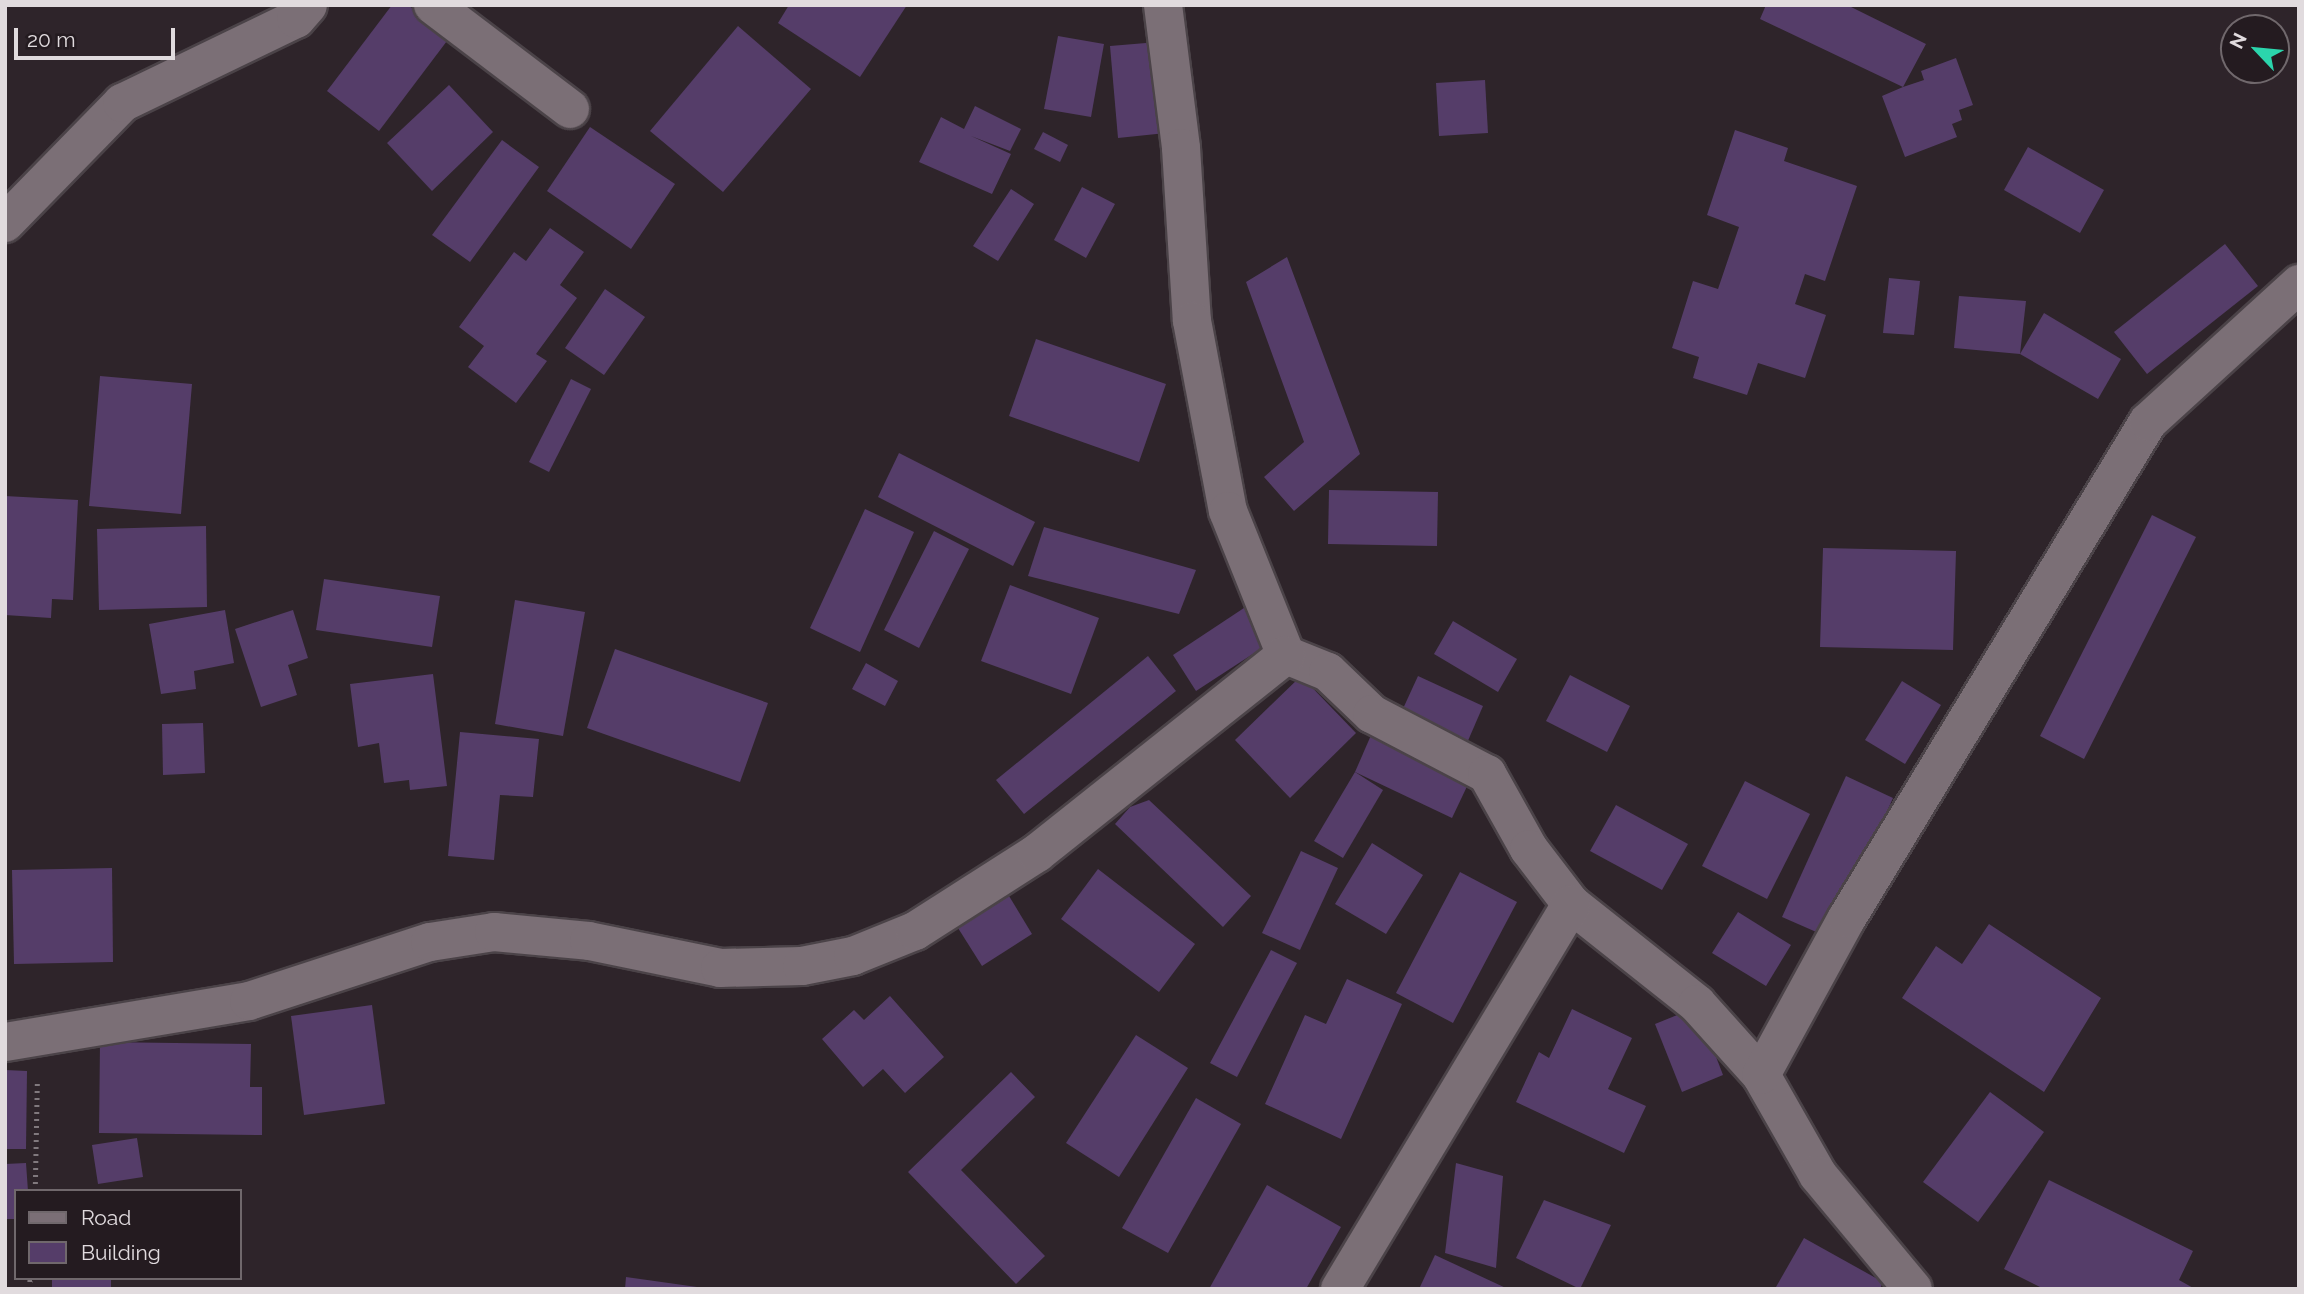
<!DOCTYPE html>
<style>
body{margin:0}
#map{position:relative;width:2304px;height:1294px;overflow:hidden;background:#2e242a;font-family:Raleway,sans-serif}
div>[style]{position:absolute}
.building>*{inset:0;background:#553d69}
.path>*{height:4.5px;margin-top:-2.25px;transform-origin:0;background:repeating-linear-gradient(90deg,#81797e 0 2px,transparent 0 7px)}
.roads{filter:drop-shadow(2px 0 #4b4348) drop-shadow(-2px 0 #4b4348) drop-shadow(0 2px #4b4348) drop-shadow(0 -2px #4b4348)}
.minor>*{height:38px;margin:-19px;padding:0 19px;transform-origin:19px;border-radius:19px;background:#7b6f76}
span{translate:-50% -50%;white-space:nowrap;text-align:center;line-height:1.15;-webkit-text-stroke:5px #241b20;paint-order:stroke}
.frame{position:absolute;inset:0;border:7px solid #e1dbde;pointer-events:none}
.legend{position:absolute;left:14px;top:1189px;width:228px;height:91px;box-sizing:border-box;background:#241b20;border:2px solid #70686c;margin:0;padding:9px 12px;list-style:none;font-size:21px;color:#e1dbde}
.legend li{display:flex;align-items:center;gap:14px;height:35px}
.legend b{width:35px;border:2px solid #70686c}
.north{position:absolute;left:2220px;top:14px;width:70px;height:70px;box-sizing:border-box;background:#241b20;border:2px solid #70686c;border-radius:50%;rotate:296deg;font-size:19px;font-weight:700;line-height:28px;text-align:center;color:#e1dbde}
.north::after{content:'';display:block;margin:auto;width:24px;height:32px;background:#2bd5ac;clip-path:polygon(50% 0,100% 100%,50% 72%,0 100%)}
.scale{position:absolute;left:14px;top:28px;width:161px;height:32px;box-sizing:border-box;border:4px solid #e1dbde;border-top:0;padding-left:9px;font-size:21px;line-height:24px;white-space:nowrap;color:#e1dbde;-webkit-text-stroke:5px #241b20;paint-order:stroke}
</style>
<div id="map">
<div class="building">
<i style="clip-path:polygon(392px 5px,408px 5px,450px 37px,379px 131px,327px 91px)"></i>
<i style="clip-path:polygon(789px 5px,907px 5px,860px 77px,778px 23px)"></i>
<i style="clip-path:polygon(1766px 5px,1847px 5px,1926px 44px,1903px 87px,1924px 80px,1921px 71px,1956px 58px,1973px 105px,1959px 110px,1962px 120px,1952px 124px,1957px 137px,1905px 157px,1882px 96px,1903px 87px,1760px 19px)"></i>
<i style="clip-path:polygon(738px 26px,811px 89px,723px 192px,650px 131px)"></i>
<i style="clip-path:polygon(1058px 36px,1104px 44px,1091px 117px,1044px 109px)"></i>
<i style="clip-path:polygon(1158px 42px,1166px 133px,1118px 138px,1110px 46px)"></i>
<i style="clip-path:polygon(1485px 80px,1488px 133px,1439px 136px,1436px 83px)"></i>
<i style="clip-path:polygon(449px 85px,493px 132px,432px 191px,387px 143px)"></i>
<i style="clip-path:polygon(975px 106px,1021px 129px,1010px 151px,971px 136px,1011px 154px,992px 194px,919px 162px,941px 117px,964px 129px)"></i>
<i style="clip-path:polygon(590px 127px,675px 184px,631px 249px,547px 191px)"></i>
<i style="clip-path:polygon(1735px 130px,1788px 148px,1784px 161px,1857px 186px,1825px 281px,1805px 274px,1795px 304px,1826px 315px,1805px 378px,1758px 363px,1747px 395px,1693px 378px,1699px 357px,1672px 348px,1693px 281px,1718px 289px,1739px 227px,1707px 215px)"></i>
<i style="clip-path:polygon(1043px 132px,1068px 145px,1060px 162px,1034px 149px)"></i>
<i style="clip-path:polygon(502px 140px,539px 167px,470px 262px,432px 235px)"></i>
<i style="clip-path:polygon(2028px 147px,2104px 190px,2080px 233px,2004px 190px)"></i>
<i style="clip-path:polygon(1082px 187px,1115px 204px,1086px 258px,1054px 240px)"></i>
<i style="clip-path:polygon(1011px 189px,1034px 204px,998px 261px,973px 246px)"></i>
<i style="clip-path:polygon(550px 228px,584px 252px,560px 285px,577px 298px,536px 354px,547px 361px,516px 403px,468px 367px,484px 346px,459px 327px,514px 252px,526px 261px)"></i>
<i style="clip-path:polygon(2225px 244px,2258px 286px,2147px 374px,2114px 332px)"></i>
<i style="clip-path:polygon(1287px 257px,1360px 454px,1294px 511px,1264px 477px,1304px 442px,1246px 282px)"></i>
<i style="clip-path:polygon(1889px 278px,1920px 281px,1914px 335px,1883px 333px)"></i>
<i style="clip-path:polygon(605px 289px,645px 317px,604px 375px,565px 348px)"></i>
<i style="clip-path:polygon(1959px 296px,2026px 301px,2020px 354px,1954px 348px)"></i>
<i style="clip-path:polygon(2044px 313px,2121px 359px,2098px 399px,2020px 354px)"></i>
<i style="clip-path:polygon(1036px 339px,1166px 384px,1139px 462px,1009px 416px)"></i>
<i style="clip-path:polygon(100px 376px,192px 384px,181px 514px,89px 506px)"></i>
<i style="clip-path:polygon(571px 379px,591px 389px,549px 472px,529px 462px)"></i>
<i style="clip-path:polygon(899px 453px,1035px 522px,1013px 566px,878px 497px)"></i>
<i style="clip-path:polygon(1329px 490px,1438px 492px,1437px 546px,1328px 544px)"></i>
<i style="clip-path:polygon(5px 496px,78px 500px,73px 600px,52px 599px,51px 618px,5px 615px)"></i>
<i style="clip-path:polygon(865px 509px,914px 532px,860px 652px,810px 628px)"></i>
<i style="clip-path:polygon(2152px 515px,2196px 537px,2084px 759px,2040px 736px)"></i>
<i style="clip-path:polygon(206px 526px,207px 607px,99px 610px,97px 529px)"></i>
<i style="clip-path:polygon(1044px 527px,1196px 570px,1179px 614px,1028px 576px)"></i>
<i style="clip-path:polygon(934px 531px,969px 549px,919px 648px,884px 630px)"></i>
<i style="clip-path:polygon(1823px 548px,1956px 551px,1953px 650px,1820px 647px)"></i>
<i style="clip-path:polygon(324px 579px,440px 596px,432px 647px,316px 630px)"></i>
<i style="clip-path:polygon(1010px 585px,1099px 618px,1071px 694px,981px 661px)"></i>
<i style="clip-path:polygon(515px 600px,585px 612px,563px 736px,495px 724px)"></i>
<i style="clip-path:polygon(1253px 602px,1276px 639px,1196px 691px,1173px 655px)"></i>
<i style="clip-path:polygon(225px 610px,234px 663px,194px 671px,196px 689px,161px 694px,149px 624px)"></i>
<i style="clip-path:polygon(293px 610px,308px 658px,288px 665px,297px 695px,261px 707px,235px 629px)"></i>
<i style="clip-path:polygon(1453px 621px,1517px 659px,1498px 692px,1434px 654px)"></i>
<i style="clip-path:polygon(615px 649px,768px 703px,740px 782px,587px 728px)"></i>
<i style="clip-path:polygon(1148px 656px,1176px 691px,1024px 814px,996px 780px)"></i>
<i style="clip-path:polygon(866px 663px,898px 681px,885px 706px,852px 689px)"></i>
<i style="clip-path:polygon(433px 674px,447px 786px,410px 790px,409px 780px,384px 783px,379px 743px,358px 747px,350px 684px)"></i>
<i style="clip-path:polygon(1570px 675px,1630px 706px,1607px 752px,1546px 721px)"></i>
<i style="clip-path:polygon(1301px 676px,1356px 733px,1290px 798px,1235px 740px)"></i>
<i style="clip-path:polygon(1418px 676px,1483px 706px,1467px 743px,1401px 713px)"></i>
<i style="clip-path:polygon(1902px 681px,1941px 705px,1905px 764px,1865px 740px)"></i>
<i style="clip-path:polygon(203px 723px,205px 773px,163px 775px,162px 724px)"></i>
<i style="clip-path:polygon(460px 732px,539px 739px,533px 797px,500px 795px,494px 860px,448px 856px)"></i>
<i style="clip-path:polygon(1372px 733px,1471px 778px,1452px 818px,1355px 772px)"></i>
<i style="clip-path:polygon(1355px 772px,1383px 790px,1343px 858px,1314px 841px)"></i>
<i style="clip-path:polygon(1846px 776px,1893px 798px,1830px 938px,1782px 917px)"></i>
<i style="clip-path:polygon(1745px 781px,1810px 814px,1767px 899px,1702px 866px)"></i>
<i style="clip-path:polygon(1149px 800px,1251px 896px,1223px 927px,1115px 824px,1130px 807px)"></i>
<i style="clip-path:polygon(1616px 805px,1688px 844px,1662px 890px,1590px 851px)"></i>
<i style="clip-path:polygon(1372px 843px,1423px 875px,1386px 934px,1335px 904px)"></i>
<i style="clip-path:polygon(1301px 851px,1338px 868px,1300px 950px,1262px 933px)"></i>
<i style="clip-path:polygon(112px 868px,113px 962px,14px 964px,12px 870px)"></i>
<i style="clip-path:polygon(1098px 869px,1195px 944px,1159px 992px,1061px 919px)"></i>
<i style="clip-path:polygon(1460px 872px,1517px 902px,1453px 1023px,1396px 993px)"></i>
<i style="clip-path:polygon(1009px 896px,1032px 934px,982px 966px,958px 928px)"></i>
<i style="clip-path:polygon(1738px 912px,1791px 945px,1766px 986px,1712px 953px)"></i>
<i style="clip-path:polygon(1989px 924px,2101px 998px,2044px 1092px,1902px 998px,1936px 946px,1962px 964px)"></i>
<i style="clip-path:polygon(1271px 950px,1297px 963px,1237px 1077px,1210px 1063px)"></i>
<i style="clip-path:polygon(1347px 979px,1402px 1004px,1341px 1139px,1265px 1104px,1305px 1015px,1326px 1024px)"></i>
<i style="clip-path:polygon(890px 996px,944px 1057px,905px 1093px,883px 1069px,863px 1087px,822px 1039px,854px 1010px,864px 1020px)"></i>
<i style="clip-path:polygon(372px 1005px,385px 1104px,304px 1115px,291px 1016px)"></i>
<i style="clip-path:polygon(1697px 1007px,1723px 1075px,1682px 1092px,1655px 1024px)"></i>
<i style="clip-path:polygon(1572px 1009px,1632px 1038px,1608px 1089px,1646px 1106px,1624px 1153px,1516px 1102px,1539px 1052px,1549px 1058px)"></i>
<i style="clip-path:polygon(1136px 1035px,1188px 1068px,1119px 1177px,1066px 1143px)"></i>
<i style="clip-path:polygon(100px 1042px,251px 1044px,250px 1087px,262px 1087px,262px 1135px,99px 1133px)"></i>
<i style="clip-path:polygon(5px 1070px,27px 1071px,26px 1149px,5px 1149px)"></i>
<i style="clip-path:polygon(1011px 1072px,1035px 1097px,961px 1170px,1045px 1256px,1016px 1284px,908px 1172px)"></i>
<i style="clip-path:polygon(1990px 1092px,2044px 1132px,1978px 1222px,1923px 1182px)"></i>
<i style="clip-path:polygon(1196px 1098px,1241px 1124px,1168px 1253px,1122px 1228px)"></i>
<i style="clip-path:polygon(137px 1138px,143px 1177px,98px 1184px,92px 1145px)"></i>
<i style="clip-path:polygon(26px 1163px,28px 1191px,16px 1191px,16px 1219px,5px 1219px,5px 1164px)"></i>
<i style="clip-path:polygon(1456px 1163px,1503px 1176px,1496px 1268px,1445px 1253px)"></i>
<i style="clip-path:polygon(2049px 1180px,2193px 1251px,2179px 1280px,2195px 1289px,2044px 1289px,2004px 1269px)"></i>
<i style="clip-path:polygon(1267px 1185px,1341px 1227px,1306px 1289px,1209px 1289px)"></i>
<i style="clip-path:polygon(1544px 1200px,1611px 1225px,1580px 1289px,1516px 1258px)"></i>
<i style="clip-path:polygon(1804px 1238px,1883px 1282px,1880px 1289px,1776px 1287px)"></i>
<i style="clip-path:polygon(1435px 1255px,1508px 1289px,1419px 1289px)"></i>
<i style="clip-path:polygon(626px 1277px,697px 1287px,697px 1289px,625px 1289px)"></i>
<i style="clip-path:polygon(52px 1278px,111px 1278px,111px 1289px,52px 1289px)"></i>
</div>
<div class="path">
<i style="left:35px;top:1191px;width:108px;rotate:-88.9deg"></i>
<i style="left:29px;top:1289px;width:11px;rotate:-85deg"></i>
</div>
<div class="roads">
<div class="minor">
<i style="left:433px;top:5px;width:172px;rotate:37.2deg"></i>
<i style="left:1163px;top:5px;width:144px;rotate:82.8deg"></i>
<i style="left:1181px;top:148px;width:173px;rotate:86.4deg"></i>
<i style="left:1192px;top:321px;width:193px;rotate:79.3deg"></i>
<i style="left:1228px;top:511px;width:155px;rotate:68.1deg"></i>
<i style="left:1286px;top:655px;width:45px;rotate:22deg"></i>
<i style="left:1328px;top:672px;width:61px;rotate:43.7deg"></i>
<i style="left:1372px;top:714px;width:130px;rotate:27.6deg"></i>
<i style="left:1487px;top:774px;width:86px;rotate:60.8deg"></i>
<i style="left:1529px;top:849px;width:69px;rotate:52.6deg"></i>
<i style="left:1571px;top:904px;width:161px;rotate:38.4deg"></i>
<i style="left:1697px;top:1004px;width:96px;rotate:48deg"></i>
<i style="left:1761px;top:1075px;width:115px;rotate:60.3deg"></i>
<i style="left:1818px;top:1175px;width:148px;rotate:50.2deg"></i>
<i style="left:5px;top:223px;width:168px;rotate:-45.7deg"></i>
<i style="left:122px;top:103px;width:193px;rotate:-25.8deg"></i>
<i style="left:296px;top:19px;width:18px;rotate:-49deg"></i>
<i style="left:5px;top:1042px;width:247px;rotate:-9.5deg"></i>
<i style="left:249px;top:1001px;width:190px;rotate:-18.1deg"></i>
<i style="left:430px;top:942px;width:65px;rotate:-8.9deg"></i>
<i style="left:494px;top:932px;width:95px;rotate:5.4deg"></i>
<i style="left:589px;top:941px;width:134px;rotate:11.6deg"></i>
<i style="left:720px;top:968px;width:82px;rotate:-1.4deg"></i>
<i style="left:802px;top:966px;width:52px;rotate:-11.1deg"></i>
<i style="left:853px;top:956px;width:67px;rotate:-22deg"></i>
<i style="left:915px;top:931px;width:145px;rotate:-32.6deg"></i>
<i style="left:1037px;top:853px;width:318px;rotate:-38.5deg"></i>
<i style="left:1761px;top:1075px;width:179px;rotate:-61.3deg"></i>
<i style="left:1847px;top:918px;width:580px;rotate:-58.75deg"></i>
<i style="left:2148px;top:422px;width:205px;rotate:-42.4deg"></i>
<i style="left:1340px;top:1289px;width:449px;rotate:-59deg"></i>
</div>
</div>
<div class="frame"></div>
<ul class="legend">
<li><b style="height:9px;background:#7b6f76"></b>Road</li>
<li><b style="height:19px;background:#553d69"></b>Building</li>
</ul>
<div class="north">N</div>
<div class="scale">20 m</div>
</div>
